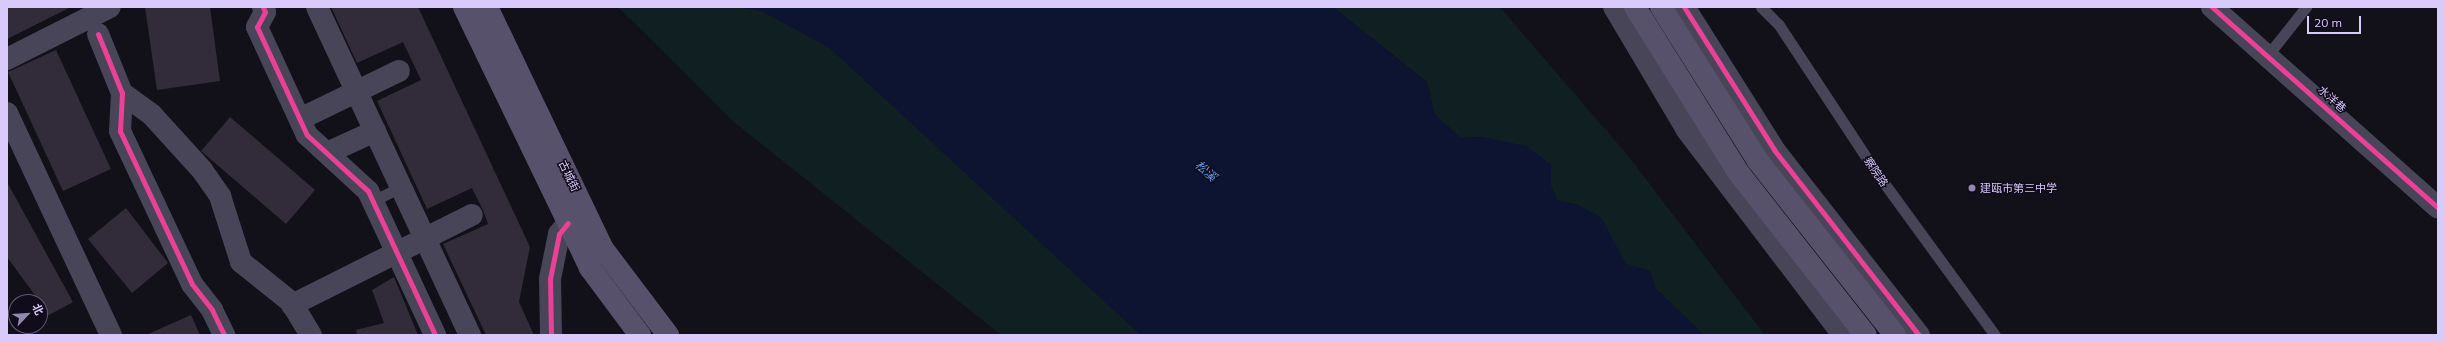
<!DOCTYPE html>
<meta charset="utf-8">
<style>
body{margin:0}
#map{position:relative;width:2445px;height:342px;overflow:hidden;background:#121018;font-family:Mulish,"Noto Sans SC",sans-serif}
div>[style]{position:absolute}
.green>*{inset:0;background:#102022}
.water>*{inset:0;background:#0d1431}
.building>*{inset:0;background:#322c3a}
.service>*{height:11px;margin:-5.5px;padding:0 5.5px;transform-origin:5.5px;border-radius:5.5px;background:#484558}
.minor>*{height:22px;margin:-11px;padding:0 11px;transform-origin:11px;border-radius:11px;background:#484558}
.tertiary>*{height:22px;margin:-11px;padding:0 11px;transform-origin:11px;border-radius:11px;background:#484558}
.secondary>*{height:22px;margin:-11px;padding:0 11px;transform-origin:11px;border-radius:11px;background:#57516b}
.cycleway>*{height:5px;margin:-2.5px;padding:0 2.5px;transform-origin:2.5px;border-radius:2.5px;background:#ea4096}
.dots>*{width:11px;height:11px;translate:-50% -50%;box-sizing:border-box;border:2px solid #110c1b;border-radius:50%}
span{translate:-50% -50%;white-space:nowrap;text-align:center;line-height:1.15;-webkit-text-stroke:3px #110c1b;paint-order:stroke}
.street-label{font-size:11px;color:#d8cafb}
.poi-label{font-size:11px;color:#d8cafb}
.left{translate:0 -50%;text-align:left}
.water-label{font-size:12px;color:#6198f2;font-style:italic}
.frame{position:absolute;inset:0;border:8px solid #d8cafb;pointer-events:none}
.north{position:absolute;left:8px;top:294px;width:40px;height:40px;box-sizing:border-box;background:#110c1b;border:1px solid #615875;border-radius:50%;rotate:65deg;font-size:11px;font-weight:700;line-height:16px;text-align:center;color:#d8cafb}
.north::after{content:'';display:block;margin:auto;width:14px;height:18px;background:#9389ac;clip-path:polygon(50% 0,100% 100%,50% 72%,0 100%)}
.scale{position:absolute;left:2307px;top:16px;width:54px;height:18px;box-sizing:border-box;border:2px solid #d8cafb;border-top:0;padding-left:5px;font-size:12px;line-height:14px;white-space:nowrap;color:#d8cafb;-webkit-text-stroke:3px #110c1b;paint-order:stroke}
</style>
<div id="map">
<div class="green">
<i style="clip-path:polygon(618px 7px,737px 7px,762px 11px,830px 48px,1141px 335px,1001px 335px,735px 123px)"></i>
<i style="clip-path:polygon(1333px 7px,1500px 7px,1629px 157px,1765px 335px,1704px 335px,1655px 288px,1650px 271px,1626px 264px,1578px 205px,1557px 200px,1551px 186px,1483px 137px,1461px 138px,1435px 115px,1427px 82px)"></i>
</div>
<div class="water">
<i style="clip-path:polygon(737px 7px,1333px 7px,1427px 83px,1435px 115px,1461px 138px,1483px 137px,1526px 146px,1551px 164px,1551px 186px,1557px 200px,1578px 205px,1601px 217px,1626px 264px,1650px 271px,1655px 288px,1704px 335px,1141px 335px,830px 48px,762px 11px)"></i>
</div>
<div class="building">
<i style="clip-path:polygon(7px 7px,71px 7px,7px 39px)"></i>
<i style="clip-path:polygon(145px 7px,210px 7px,220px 81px,157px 90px)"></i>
<i style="clip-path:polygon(331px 7px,418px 7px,530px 247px,519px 302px,534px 335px,486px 335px,443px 244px,488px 224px,483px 210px,472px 188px,427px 209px,377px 101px,421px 80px,403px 42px,357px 63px)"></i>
<i style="clip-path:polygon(56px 50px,111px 169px,63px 191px,8px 72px)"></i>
<i style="clip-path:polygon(230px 117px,315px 190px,286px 224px,201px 151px)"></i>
<i style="clip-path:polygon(7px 182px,73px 302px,40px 320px,40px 302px,7px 257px)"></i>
<i style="clip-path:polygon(126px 208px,168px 263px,132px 293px,88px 239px)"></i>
<i style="clip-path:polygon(394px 277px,418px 335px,357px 335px,356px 330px,384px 323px,372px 290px)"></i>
<i style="clip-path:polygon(191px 315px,200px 335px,146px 335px)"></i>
</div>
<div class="service">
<i style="left:1761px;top:7px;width:25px;rotate:45deg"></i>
<i style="left:1779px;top:25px;width:176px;rotate:56.6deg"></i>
<i style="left:1876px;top:172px;width:202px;rotate:53.9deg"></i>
<i style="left:2267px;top:56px;width:63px;rotate:-51.5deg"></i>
<i style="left:373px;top:201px;width:31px;rotate:-27deg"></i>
</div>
<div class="minor">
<i style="left:263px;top:7px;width:5px;rotate:68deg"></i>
<i style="left:265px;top:12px;width:17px;rotate:118deg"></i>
<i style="left:257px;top:27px;width:119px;rotate:65.2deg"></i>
<i style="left:307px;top:135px;width:83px;rotate:42.6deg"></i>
<i style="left:368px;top:191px;width:159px;rotate:65deg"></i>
<i style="left:317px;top:7px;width:362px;rotate:65deg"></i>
<i style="left:2212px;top:7px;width:302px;rotate:41.6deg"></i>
<i style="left:98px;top:34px;width:64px;rotate:67.9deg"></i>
<i style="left:122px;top:93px;width:38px;rotate:93deg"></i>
<i style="left:120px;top:131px;width:169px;rotate:64.8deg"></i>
<i style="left:192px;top:284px;width:33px;rotate:52deg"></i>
<i style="left:212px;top:310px;width:28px;rotate:64deg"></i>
<i style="left:7px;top:59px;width:115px;rotate:-26.8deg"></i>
<i style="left:122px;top:93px;width:37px;rotate:36deg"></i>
<i style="left:152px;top:115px;width:74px;rotate:47.7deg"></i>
<i style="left:202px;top:170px;width:32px;rotate:55deg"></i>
<i style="left:220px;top:196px;width:69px;rotate:72.3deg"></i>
<i style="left:241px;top:262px;width:64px;rotate:38.7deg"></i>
<i style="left:291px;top:302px;width:39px;rotate:59deg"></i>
<i style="left:7px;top:113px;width:245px;rotate:64.9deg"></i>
<i style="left:300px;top:119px;width:110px;rotate:-25.9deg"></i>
<i style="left:327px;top:153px;width:53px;rotate:-24.6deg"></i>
<i style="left:292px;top:305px;width:201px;rotate:-26.6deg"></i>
<i style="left:551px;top:335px;width:56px;rotate:-91deg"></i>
<i style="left:550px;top:279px;width:46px;rotate:-78.7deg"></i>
<i style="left:559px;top:234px;width:14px;rotate:-51deg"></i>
</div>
<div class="tertiary">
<i style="left:1614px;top:7px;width:143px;rotate:59.3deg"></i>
<i style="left:1687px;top:130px;width:258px;rotate:52.7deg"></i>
<i style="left:1684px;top:7px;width:170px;rotate:57.7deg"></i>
<i style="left:1775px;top:151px;width:234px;rotate:52deg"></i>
</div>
<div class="secondary">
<i style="left:464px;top:7px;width:290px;rotate:64.2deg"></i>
<i style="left:590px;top:268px;width:84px;rotate:53.3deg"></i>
<i style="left:487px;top:7px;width:268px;rotate:64.4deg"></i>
<i style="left:603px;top:249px;width:108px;rotate:52.9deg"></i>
<i style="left:1635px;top:7px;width:195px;rotate:58deg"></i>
<i style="left:1738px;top:172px;width:207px;rotate:51.9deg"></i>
<i style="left:1661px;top:7px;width:182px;rotate:57.8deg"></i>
<i style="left:1758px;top:161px;width:221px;rotate:51.8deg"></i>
</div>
<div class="cycleway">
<i style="left:263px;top:7px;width:5px;rotate:68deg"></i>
<i style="left:265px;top:12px;width:17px;rotate:118deg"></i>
<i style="left:257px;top:27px;width:119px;rotate:65.2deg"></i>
<i style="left:307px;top:135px;width:83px;rotate:42.6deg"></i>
<i style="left:368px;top:191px;width:159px;rotate:65deg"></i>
<i style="left:1684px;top:7px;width:170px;rotate:57.7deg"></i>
<i style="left:1775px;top:151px;width:234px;rotate:52deg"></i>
<i style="left:2212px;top:7px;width:302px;rotate:41.6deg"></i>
<i style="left:98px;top:34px;width:64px;rotate:67.9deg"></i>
<i style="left:122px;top:93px;width:38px;rotate:93deg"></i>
<i style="left:120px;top:131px;width:169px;rotate:64.8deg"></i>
<i style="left:192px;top:284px;width:33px;rotate:52deg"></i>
<i style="left:212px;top:310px;width:28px;rotate:64deg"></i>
<i style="left:551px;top:335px;width:56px;rotate:-91deg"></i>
<i style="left:550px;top:279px;width:46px;rotate:-78.7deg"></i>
<i style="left:559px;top:234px;width:14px;rotate:-51deg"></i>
</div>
<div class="dots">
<i style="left:1972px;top:188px;background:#9389ac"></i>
</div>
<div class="street-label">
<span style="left:2332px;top:99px;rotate:42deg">水洋巷</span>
<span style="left:1876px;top:172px;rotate:56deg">察院路</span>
<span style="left:569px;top:176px;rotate:64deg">古城街</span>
</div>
<div class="poi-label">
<span class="left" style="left:1980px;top:188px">建瓯市第三中学</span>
</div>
<div class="water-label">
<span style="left:1206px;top:171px;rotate:42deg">松溪</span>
</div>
<div class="frame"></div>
<div class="north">北</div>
<div class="scale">20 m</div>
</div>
